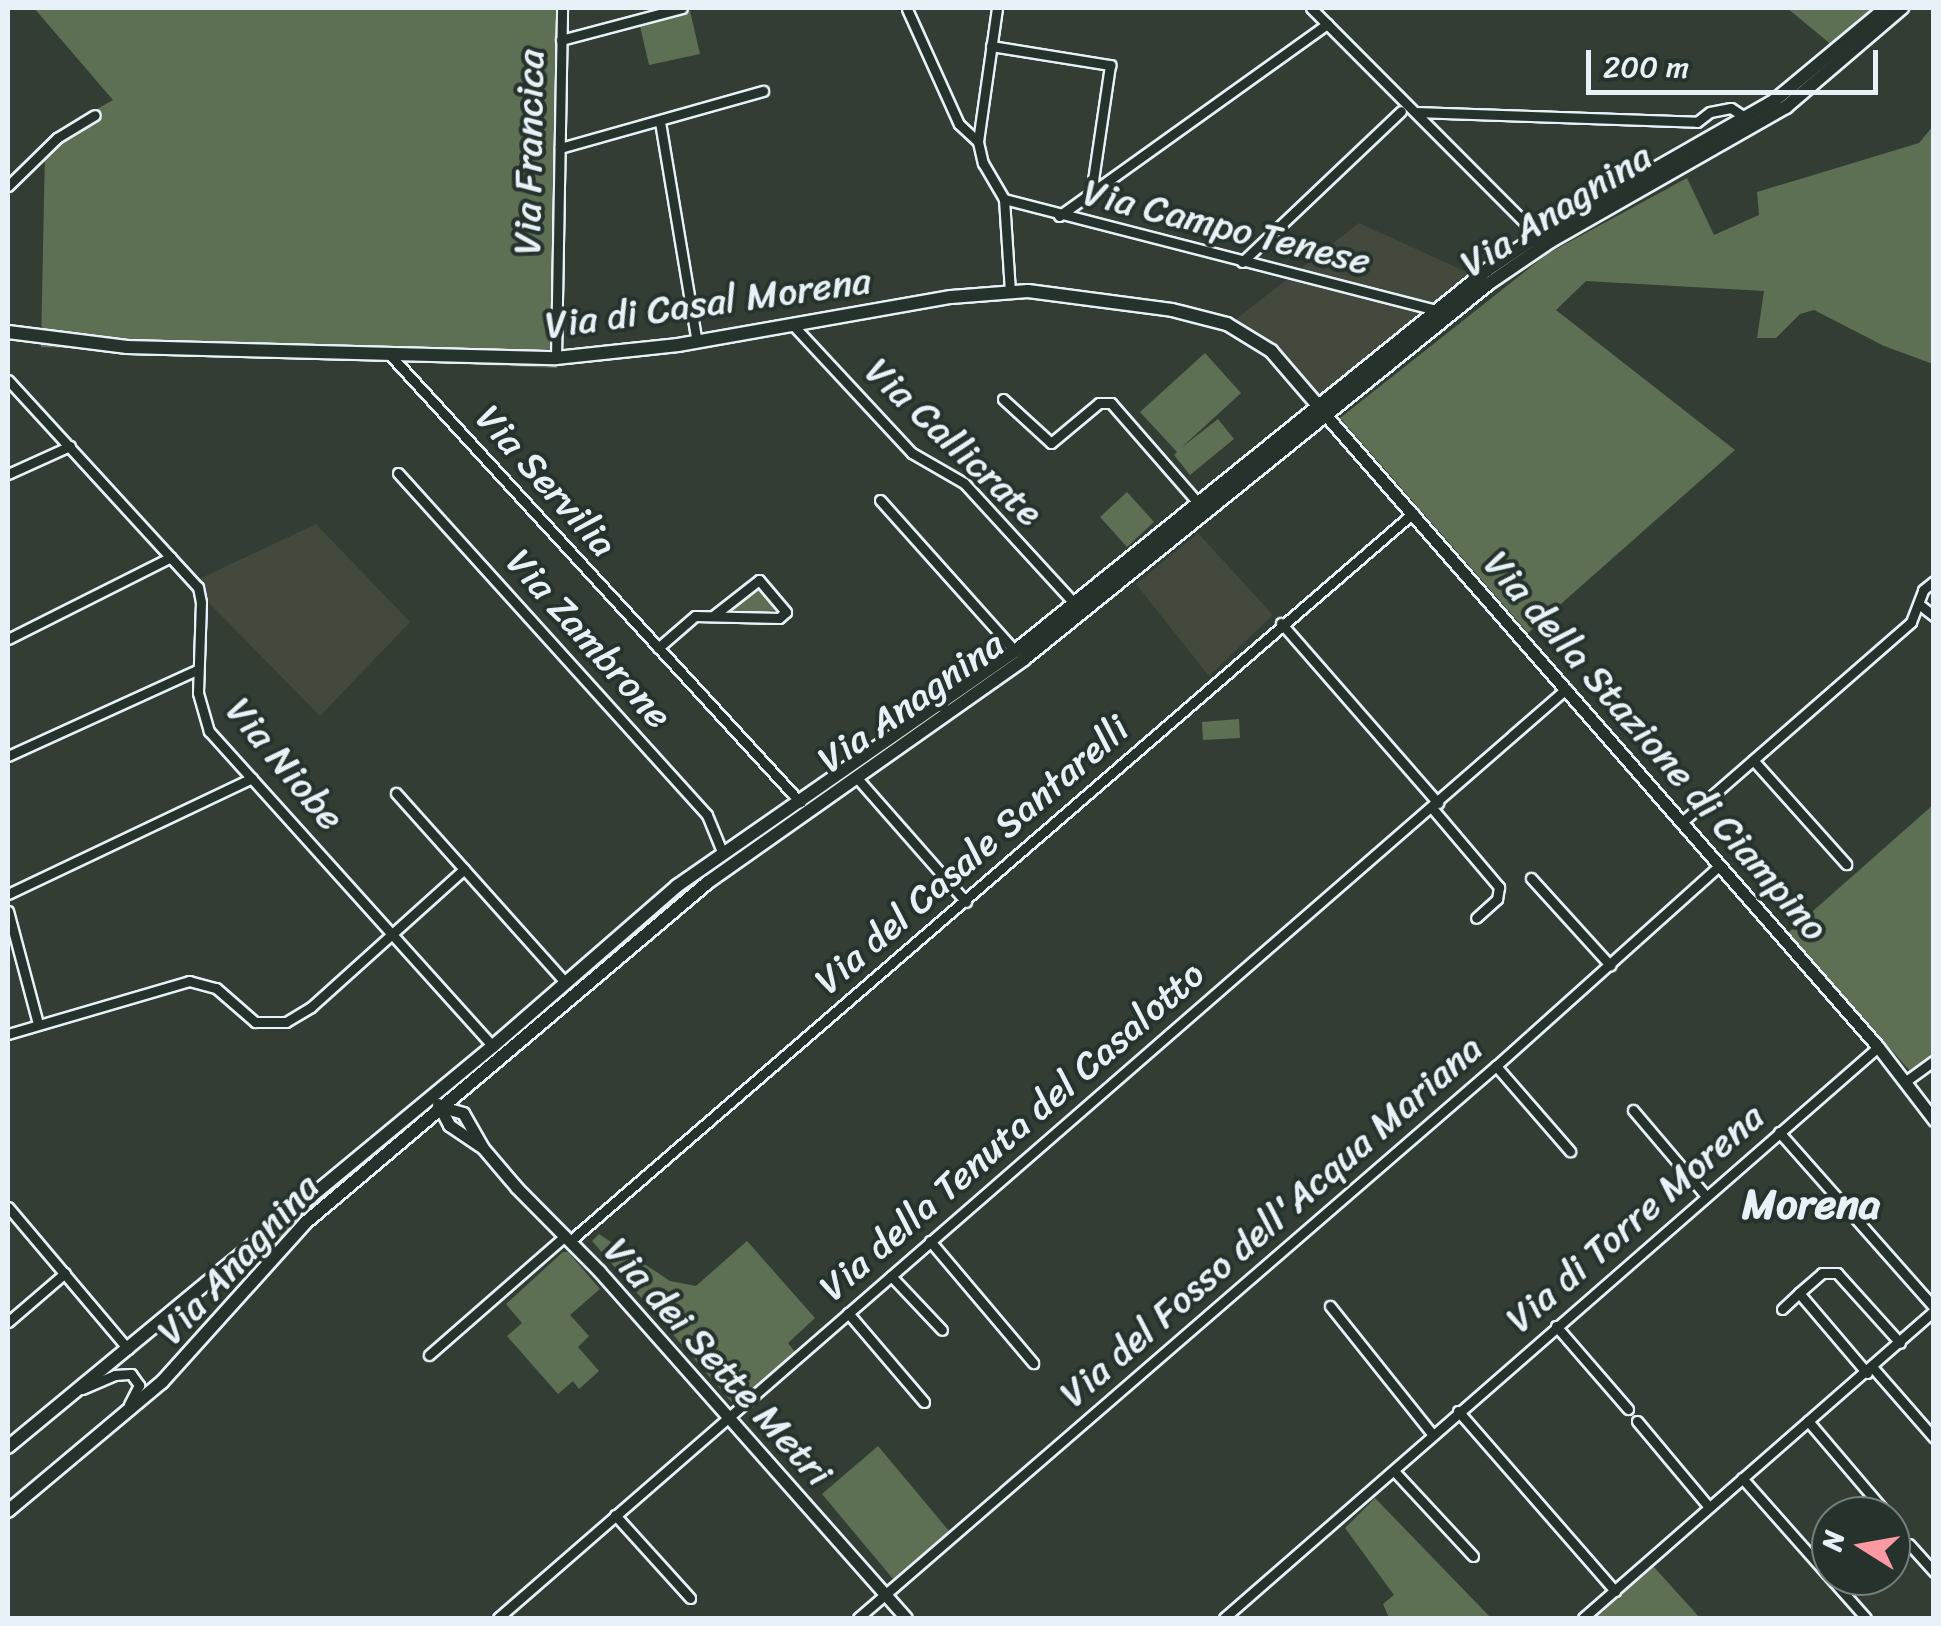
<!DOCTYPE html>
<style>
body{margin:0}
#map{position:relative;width:1941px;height:1626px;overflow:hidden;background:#333d34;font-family:Sriracha,sans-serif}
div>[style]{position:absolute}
.built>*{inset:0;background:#43493d}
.green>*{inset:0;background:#5d7053}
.roads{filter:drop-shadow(2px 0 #e8f1f8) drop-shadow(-2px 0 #e8f1f8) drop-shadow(0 2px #e8f1f8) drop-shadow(0 -2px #e8f1f8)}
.minor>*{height:9px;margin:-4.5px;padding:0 4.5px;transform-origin:4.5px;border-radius:4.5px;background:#26332d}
.tertiary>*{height:11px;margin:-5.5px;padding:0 5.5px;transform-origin:5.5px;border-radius:5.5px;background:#26332d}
.secondary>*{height:12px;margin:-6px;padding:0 6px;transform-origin:6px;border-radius:6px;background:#26332d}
span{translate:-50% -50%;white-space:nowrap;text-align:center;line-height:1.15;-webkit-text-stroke:8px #26332d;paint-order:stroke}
.street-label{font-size:38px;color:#e8f1f8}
.quarter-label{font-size:42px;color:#e8f1f8;font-weight:700}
.frame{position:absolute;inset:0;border:10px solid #e8f1f8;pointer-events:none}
.north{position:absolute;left:1811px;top:1496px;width:100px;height:100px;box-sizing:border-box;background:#26332d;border:2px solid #747f7e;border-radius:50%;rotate:281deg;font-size:28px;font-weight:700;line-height:40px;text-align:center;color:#e8f1f8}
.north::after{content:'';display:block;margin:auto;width:35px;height:45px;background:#ff9aa2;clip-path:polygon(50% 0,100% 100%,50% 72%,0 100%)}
.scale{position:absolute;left:1586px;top:50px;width:292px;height:45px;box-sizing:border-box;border:5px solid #e8f1f8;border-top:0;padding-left:12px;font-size:30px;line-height:35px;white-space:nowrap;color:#e8f1f8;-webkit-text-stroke:8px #26332d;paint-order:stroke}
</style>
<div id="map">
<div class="built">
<i style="clip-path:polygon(1359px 223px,1471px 274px,1321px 400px,1292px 364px,1235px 320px)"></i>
<i style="clip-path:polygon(316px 524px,410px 622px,320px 716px,209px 603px,197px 580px)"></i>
<i style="clip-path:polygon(1198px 533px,1273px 615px,1209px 676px,1136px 584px)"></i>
</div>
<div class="green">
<i style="clip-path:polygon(34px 8px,562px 8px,557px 368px,41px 347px,45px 151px,74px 122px,113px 100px)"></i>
<i style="clip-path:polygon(1787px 8px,1887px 8px,1839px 51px)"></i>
<i style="clip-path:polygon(690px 11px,700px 54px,649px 65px,639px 22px)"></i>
<i style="clip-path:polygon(1933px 126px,1933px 364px,1884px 346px,1814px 310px,1800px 314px,1776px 338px,1757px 338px,1764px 291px,1586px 281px,1556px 310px,1735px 450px,1528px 633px,1340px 418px,1547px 254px,1687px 178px,1714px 235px,1759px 215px,1757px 192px,1919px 143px)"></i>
<i style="clip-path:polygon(1205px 353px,1241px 393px,1181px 448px,1218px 419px,1234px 439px,1190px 475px,1174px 455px,1177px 452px,1140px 412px)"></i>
<i style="clip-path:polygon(1127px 492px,1154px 522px,1127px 547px,1100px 517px)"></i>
<i style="clip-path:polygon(758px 588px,780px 610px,736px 613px,732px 608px)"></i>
<i style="clip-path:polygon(1239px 719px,1240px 738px,1203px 740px,1202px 722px)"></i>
<i style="clip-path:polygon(1933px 805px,1933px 1054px,1910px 1071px,1788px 933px)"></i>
<i style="clip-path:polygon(357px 1172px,267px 1252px,261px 1246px,305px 1208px)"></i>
<i style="clip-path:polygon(599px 1234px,670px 1281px,696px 1286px,747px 1241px,815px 1318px,788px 1343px,795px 1352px,735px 1406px,592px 1241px)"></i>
<i style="clip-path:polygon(563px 1252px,568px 1252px,600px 1289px,570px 1315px,589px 1336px,578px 1347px,599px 1371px,579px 1389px,573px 1381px,558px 1394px,507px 1336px,522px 1323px,506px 1304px)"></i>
<i style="clip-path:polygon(878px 1446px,949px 1531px,893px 1579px,822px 1494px)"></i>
<i style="clip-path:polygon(1375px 1498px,1491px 1618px,1389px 1618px,1383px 1604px,1394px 1595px,1345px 1528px)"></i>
<i style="clip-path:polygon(1654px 1567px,1700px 1618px,1595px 1618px,1653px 1567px)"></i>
</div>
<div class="roads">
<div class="minor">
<i style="left:997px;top:8px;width:135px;rotate:98.1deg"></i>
<i style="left:978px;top:142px;width:22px;rotate:77deg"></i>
<i style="left:983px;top:163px;width:42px;rotate:59.7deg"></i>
<i style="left:1004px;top:199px;width:92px;rotate:86.3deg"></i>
<i style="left:1311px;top:8px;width:310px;rotate:45.1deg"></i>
<i style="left:1530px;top:228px;width:15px;rotate:70deg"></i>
<i style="left:907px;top:9px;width:126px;rotate:65.7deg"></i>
<i style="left:959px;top:124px;width:26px;rotate:43deg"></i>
<i style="left:561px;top:40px;width:125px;rotate:-14.8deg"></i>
<i style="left:991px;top:46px;width:121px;rotate:9.1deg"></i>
<i style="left:1110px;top:65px;width:129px;rotate:98.4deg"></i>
<i style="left:1415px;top:112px;width:282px;rotate:2deg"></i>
<i style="left:1697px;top:122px;width:16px;rotate:-38deg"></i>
<i style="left:1710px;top:112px;width:21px;rotate:-11deg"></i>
<i style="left:1731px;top:108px;width:18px;rotate:34deg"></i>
<i style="left:660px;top:122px;width:223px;rotate:80.5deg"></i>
<i style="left:560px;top:148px;width:211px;rotate:-15.7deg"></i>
<i style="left:8px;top:186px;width:69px;rotate:-44.4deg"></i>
<i style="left:57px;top:138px;width:44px;rotate:-31.2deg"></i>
<i style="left:1004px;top:199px;width:447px;rotate:14.4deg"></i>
<i style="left:1059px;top:216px;width:330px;rotate:-35.6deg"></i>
<i style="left:1242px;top:262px;width:219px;rotate:-43.5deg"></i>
<i style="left:792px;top:324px;width:176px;rotate:47.1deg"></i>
<i style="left:912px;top:453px;width:60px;rotate:30deg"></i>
<i style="left:964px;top:483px;width:164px;rotate:47.5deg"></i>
<i style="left:390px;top:355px;width:607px;rotate:47.47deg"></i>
<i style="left:556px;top:358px;width:350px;rotate:-89deg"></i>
<i style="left:8px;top:380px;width:281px;rotate:47.5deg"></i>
<i style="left:198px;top:587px;width:15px;rotate:79deg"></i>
<i style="left:201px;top:602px;width:91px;rotate:91.9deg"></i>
<i style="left:198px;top:693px;width:40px;rotate:74deg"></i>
<i style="left:209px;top:731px;width:424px;rotate:48deg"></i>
<i style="left:1003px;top:399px;width:65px;rotate:42.5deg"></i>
<i style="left:1051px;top:443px;width:62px;rotate:-39.8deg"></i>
<i style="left:1099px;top:403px;width:12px"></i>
<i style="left:1111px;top:403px;width:135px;rotate:48.9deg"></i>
<i style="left:398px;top:473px;width:461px;rotate:47.9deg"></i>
<i style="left:707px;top:815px;width:42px;rotate:67.7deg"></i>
<i style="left:8px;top:474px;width:68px;rotate:-24.3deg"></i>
<i style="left:880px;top:500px;width:203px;rotate:48.2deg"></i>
<i style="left:1920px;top:605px;width:18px;rotate:38deg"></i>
<i style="left:1281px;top:623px;width:239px;rotate:48.9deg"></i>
<i style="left:8px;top:639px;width:182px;rotate:-26.7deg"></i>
<i style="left:658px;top:648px;width:49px;rotate:-40.9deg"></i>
<i style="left:695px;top:616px;width:84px;rotate:1.4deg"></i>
<i style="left:779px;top:618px;width:9px;rotate:-41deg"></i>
<i style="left:786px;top:612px;width:42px;rotate:-130.2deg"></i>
<i style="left:759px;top:580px;width:58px;rotate:142deg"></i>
<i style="left:8px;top:756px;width:208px;rotate:-24.5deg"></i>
<i style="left:1753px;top:760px;width:140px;rotate:48.2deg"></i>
<i style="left:857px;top:778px;width:165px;rotate:48.7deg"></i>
<i style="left:396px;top:793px;width:254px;rotate:48.2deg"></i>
<i style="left:1432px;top:808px;width:104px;rotate:49.7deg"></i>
<i style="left:1499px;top:887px;width:12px;rotate:99deg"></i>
<i style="left:1497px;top:899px;width:28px;rotate:138deg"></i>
<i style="left:1682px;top:822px;width:304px;rotate:-41.1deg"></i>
<i style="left:1911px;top:622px;width:34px;rotate:-69deg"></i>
<i style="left:1923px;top:590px;width:14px;rotate:-39deg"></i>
<i style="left:1531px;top:878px;width:118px;rotate:47.8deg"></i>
<i style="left:8px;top:894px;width:270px;rotate:-25.4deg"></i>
<i style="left:8px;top:911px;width:117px;rotate:75.1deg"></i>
<i style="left:8px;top:1034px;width:189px;rotate:-16.3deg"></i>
<i style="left:189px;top:981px;width:28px;rotate:15deg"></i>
<i style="left:216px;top:988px;width:52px;rotate:41.1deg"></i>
<i style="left:255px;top:1022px;width:31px"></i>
<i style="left:286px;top:1022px;width:29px;rotate:-31deg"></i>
<i style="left:311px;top:1007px;width:206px;rotate:-42deg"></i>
<i style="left:1496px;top:1066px;width:113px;rotate:49deg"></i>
<i style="left:1906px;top:1081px;width:34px;rotate:-36deg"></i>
<i style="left:1633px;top:1110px;width:113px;rotate:49.7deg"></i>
<i style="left:1779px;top:1132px;width:234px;rotate:48.5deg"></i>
<i style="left:8px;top:1207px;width:186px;rotate:49.8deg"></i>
<i style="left:570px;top:1241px;width:1114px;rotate:-40.81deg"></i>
<i style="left:930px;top:1241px;width:160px;rotate:49.8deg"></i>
<i style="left:891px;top:1276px;width:74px;rotate:46.6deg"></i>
<i style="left:1330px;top:1306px;width:165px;rotate:51.4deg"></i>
<i style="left:1782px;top:1309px;width:23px;rotate:-43deg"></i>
<i style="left:848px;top:1313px;width:117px;rotate:49.5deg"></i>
<i style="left:8px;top:1322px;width:75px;rotate:-40.7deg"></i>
<i style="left:1556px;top:1326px;width:110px;rotate:49.1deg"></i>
<i style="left:429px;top:1355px;width:181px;rotate:-41.2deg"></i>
<i style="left:1873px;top:1368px;width:93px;rotate:48.9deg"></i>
<i style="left:1867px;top:1373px;width:105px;rotate:-130.4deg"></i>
<i style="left:1799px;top:1293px;width:30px;rotate:-41deg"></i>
<i style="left:1822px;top:1273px;width:15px"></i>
<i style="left:1837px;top:1273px;width:94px;rotate:48deg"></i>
<i style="left:82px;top:1389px;width:36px;rotate:-23deg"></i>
<i style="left:115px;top:1375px;width:16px;rotate:-4deg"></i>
<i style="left:131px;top:1374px;width:14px;rotate:54deg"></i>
<i style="left:139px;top:1385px;width:22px;rotate:117deg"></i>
<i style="left:1458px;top:1411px;width:239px;rotate:48.9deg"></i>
<i style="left:1637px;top:1421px;width:112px;rotate:50.1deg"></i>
<i style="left:1808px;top:1421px;width:116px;rotate:49.6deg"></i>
<i style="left:1394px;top:1471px;width:116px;rotate:47.1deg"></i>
<i style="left:1742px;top:1478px;width:187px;rotate:48.5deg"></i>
<i style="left:615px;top:1515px;width:112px;rotate:47.9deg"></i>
<i style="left:1909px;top:1544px;width:38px;rotate:48deg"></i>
<i style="left:498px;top:1618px;width:1416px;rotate:-41.02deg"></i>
<i style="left:858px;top:1618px;width:844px;rotate:-40.87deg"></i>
<i style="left:1496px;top:1066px;width:300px;rotate:-41.9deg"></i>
<i style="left:1224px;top:1618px;width:868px;rotate:-41.12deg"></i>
<i style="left:1583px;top:1618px;width:466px;rotate:-41.2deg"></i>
</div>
<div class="tertiary">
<i style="left:1322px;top:411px;width:845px;rotate:48.84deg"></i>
<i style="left:1878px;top:1047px;width:92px;rotate:52.5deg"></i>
<i style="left:438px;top:1104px;width:24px;rotate:62deg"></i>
<i style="left:449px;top:1125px;width:37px;rotate:34deg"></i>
<i style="left:442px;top:1107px;width:22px;rotate:16deg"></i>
<i style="left:463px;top:1113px;width:40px;rotate:60.3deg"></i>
<i style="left:483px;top:1148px;width:52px;rotate:49.6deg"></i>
<i style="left:517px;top:1188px;width:117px;rotate:45.3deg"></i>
<i style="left:599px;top:1271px;width:463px;rotate:48.5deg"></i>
</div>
<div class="secondary">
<i style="left:8px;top:332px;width:120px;rotate:7.2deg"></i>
<i style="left:127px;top:347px;width:429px;rotate:1.5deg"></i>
<i style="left:556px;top:358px;width:123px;rotate:-6.1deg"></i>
<i style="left:678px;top:345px;width:277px;rotate:-10deg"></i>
<i style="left:951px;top:297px;width:77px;rotate:-4.5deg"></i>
<i style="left:1028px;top:291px;width:145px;rotate:7.5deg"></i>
<i style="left:1172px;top:310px;width:57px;rotate:14.3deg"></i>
<i style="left:1227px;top:324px;width:52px;rotate:31.5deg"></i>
<i style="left:1271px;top:351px;width:75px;rotate:49.3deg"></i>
<i style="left:8px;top:1447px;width:629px;rotate:-39.58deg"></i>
<i style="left:493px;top:1046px;width:244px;rotate:-41deg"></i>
<i style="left:677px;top:886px;width:412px;rotate:-34.8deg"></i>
<i style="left:1015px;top:651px;width:607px;rotate:-38.91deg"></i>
<i style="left:1487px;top:270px;width:59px;rotate:-34deg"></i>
<i style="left:1536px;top:237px;width:275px;rotate:-29.8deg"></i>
<i style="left:1775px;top:100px;width:144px;rotate:-39.7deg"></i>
<i style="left:8px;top:1511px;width:201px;rotate:-40deg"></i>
<i style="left:162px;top:1382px;width:214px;rotate:-48deg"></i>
<i style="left:305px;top:1223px;width:527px;rotate:-40.22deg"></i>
<i style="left:707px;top:883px;width:388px;rotate:-35.2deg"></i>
<i style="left:1024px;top:659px;width:597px;rotate:-38.94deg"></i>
<i style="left:1488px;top:284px;width:76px;rotate:-34.3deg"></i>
<i style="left:1551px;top:241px;width:271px;rotate:-29.7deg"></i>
<i style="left:1786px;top:107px;width:153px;rotate:-40.5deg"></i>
</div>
</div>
<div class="street-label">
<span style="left:529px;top:152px;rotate:-89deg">Via Francica</span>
<span style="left:1556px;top:210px;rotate:-32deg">Via Anagnina</span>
<span style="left:1227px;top:227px;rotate:14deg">Via Campo Tenese</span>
<span style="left:708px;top:303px;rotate:-8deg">Via di Casal Morena</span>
<span style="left:954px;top:442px;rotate:43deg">Via Callicrate</span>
<span style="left:546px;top:481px;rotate:48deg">Via Servilia</span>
<span style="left:589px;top:639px;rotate:48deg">Via Zambrone</span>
<span style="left:911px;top:702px;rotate:-35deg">Via Anagnina</span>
<span style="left:1656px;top:746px;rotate:49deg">Via della Stazione di Ciampino</span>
<span style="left:285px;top:764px;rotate:50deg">Via Niobe</span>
<span style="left:972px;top:855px;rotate:-41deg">Via del Casale Santarelli</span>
<span style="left:1012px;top:1131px;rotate:-41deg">Via della Tenuta del Casalotto</span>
<span style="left:1635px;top:1218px;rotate:-41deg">Via di Torre Morena</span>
<span style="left:1271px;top:1221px;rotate:-41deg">Via del Fosso dell'Acqua Mariana</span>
<span style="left:238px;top:1259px;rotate:-47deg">Via Anagnina</span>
<span style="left:718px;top:1362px;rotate:48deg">Via dei Sette Metri</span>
</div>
<div class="quarter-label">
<span style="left:1811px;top:1204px">Morena</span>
</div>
<div class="frame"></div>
<div class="north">N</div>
<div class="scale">200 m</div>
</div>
